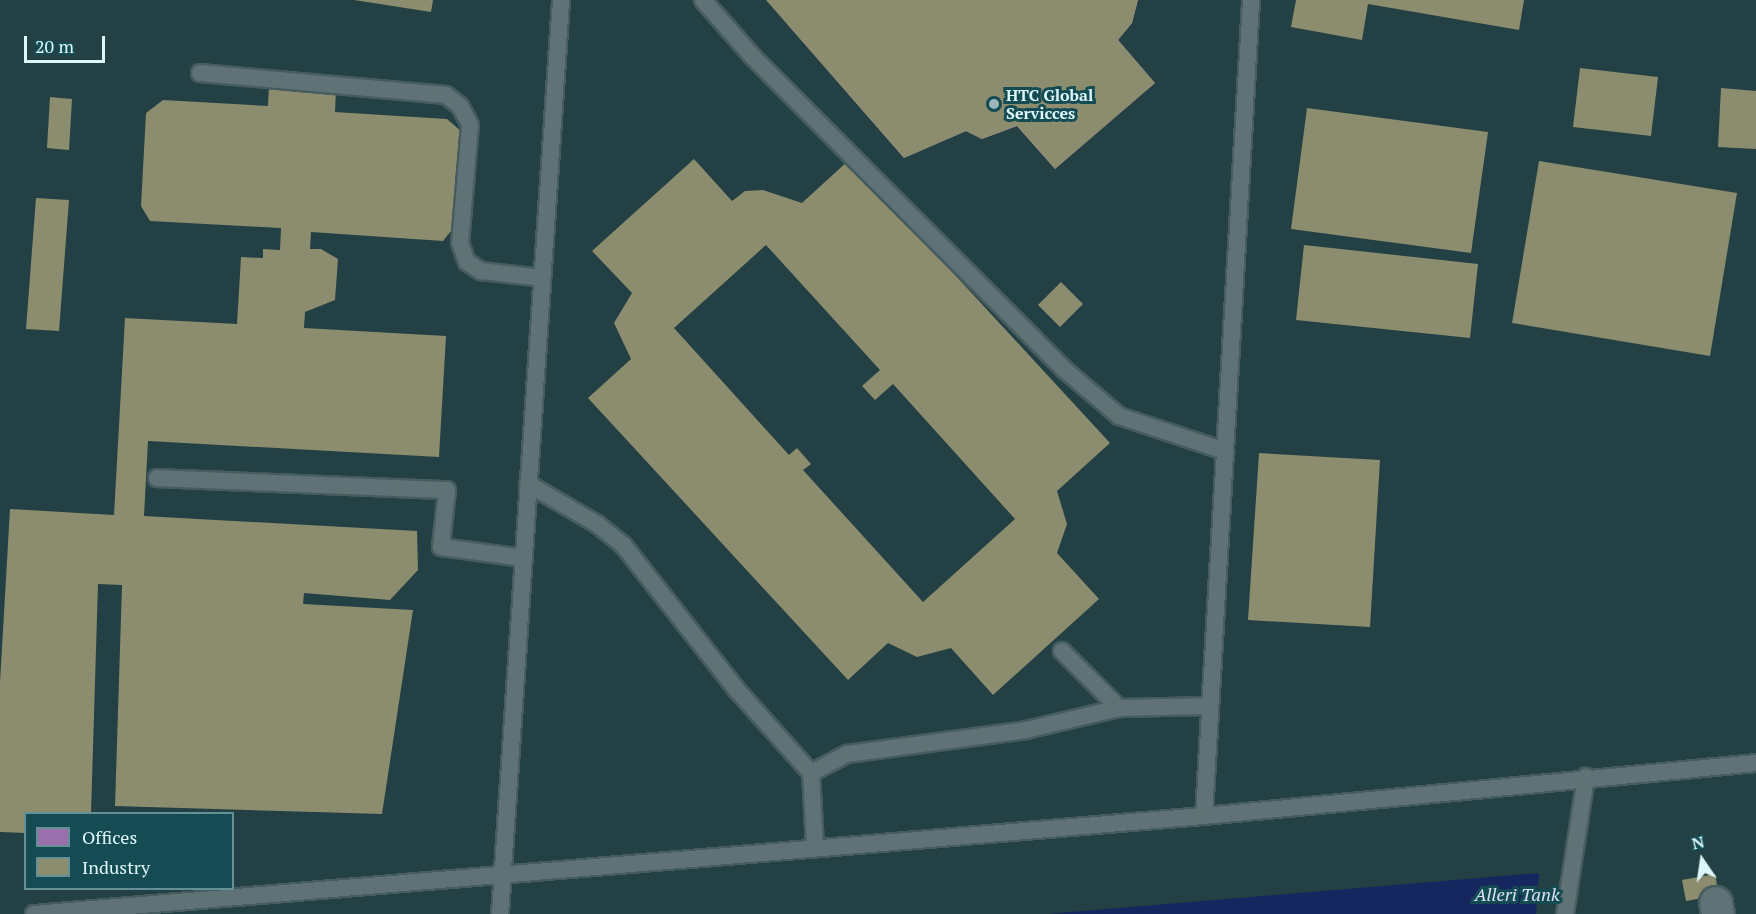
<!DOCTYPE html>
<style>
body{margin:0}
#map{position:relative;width:1756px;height:914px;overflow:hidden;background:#234044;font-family:"PT Serif",serif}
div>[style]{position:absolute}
.water>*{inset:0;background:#162760}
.offices>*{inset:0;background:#9970ab}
.industry>*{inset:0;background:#8c8c6e}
.roads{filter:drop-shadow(2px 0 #465c5f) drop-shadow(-2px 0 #465c5f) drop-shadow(0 2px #465c5f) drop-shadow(0 -2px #465c5f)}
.service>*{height:16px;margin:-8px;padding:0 8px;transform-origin:8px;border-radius:8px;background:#5f7275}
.minor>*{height:32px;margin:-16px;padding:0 16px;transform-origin:16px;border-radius:16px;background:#5f7275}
.dots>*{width:16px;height:16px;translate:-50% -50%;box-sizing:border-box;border:3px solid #154b52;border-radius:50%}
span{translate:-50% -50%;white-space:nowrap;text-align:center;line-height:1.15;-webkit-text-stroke:6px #154b52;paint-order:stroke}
.poi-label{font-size:16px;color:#ddf7fb;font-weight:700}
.left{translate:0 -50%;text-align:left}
.water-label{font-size:18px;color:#dbe3f7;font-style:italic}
.legend{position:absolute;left:24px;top:812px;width:210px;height:78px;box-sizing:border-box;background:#154b52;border:2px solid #659096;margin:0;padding:8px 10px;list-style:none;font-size:18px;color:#ddf7fb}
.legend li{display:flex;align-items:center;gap:12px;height:30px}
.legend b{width:30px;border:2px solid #659096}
.north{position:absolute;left:1672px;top:830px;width:60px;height:60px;-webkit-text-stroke:4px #154b52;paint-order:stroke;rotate:347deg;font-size:16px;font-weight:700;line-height:24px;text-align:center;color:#ddf7fb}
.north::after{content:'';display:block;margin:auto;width:21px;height:27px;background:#ddf7fb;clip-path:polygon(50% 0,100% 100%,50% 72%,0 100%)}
.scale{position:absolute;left:24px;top:36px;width:81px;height:27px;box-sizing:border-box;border:3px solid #ddf7fb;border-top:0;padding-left:8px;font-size:18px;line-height:21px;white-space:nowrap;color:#ddf7fb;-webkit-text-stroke:4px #154b52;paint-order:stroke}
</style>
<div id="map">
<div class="water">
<i style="clip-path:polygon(1539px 873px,1536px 914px,1047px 914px)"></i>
</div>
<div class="offices">
<i style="clip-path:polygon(817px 0,919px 0,990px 82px,1085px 0,1138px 0,1132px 23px,1118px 40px,1155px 83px,1055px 169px,1017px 126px,982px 139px,966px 131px,904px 158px,789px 26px)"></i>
</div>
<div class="industry">
<i style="clip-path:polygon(354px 0,433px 0,431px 12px)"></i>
<i style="clip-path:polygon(766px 0,1138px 0,1132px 23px,1118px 40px,1155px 83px,1055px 169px,1017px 126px,982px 139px,966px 131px,904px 158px)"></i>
<i style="clip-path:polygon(1296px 0,1524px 0,1519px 30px,1368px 4px,1362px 40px,1291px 27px)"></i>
<i style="clip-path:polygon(1580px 68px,1658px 77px,1651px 136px,1573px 127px)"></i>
<i style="clip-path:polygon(269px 86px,336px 90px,335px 112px,447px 119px,462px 132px,458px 222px,443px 241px,311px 232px,310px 249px,321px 249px,338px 259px,335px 300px,305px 312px,304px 328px,446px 336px,439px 457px,148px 441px,144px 516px,417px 531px,418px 570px,390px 600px,304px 593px,303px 604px,413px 610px,382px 814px,115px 806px,122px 585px,98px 584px,91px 814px,26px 814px,26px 833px,0 832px,0 682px,10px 509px,114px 515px,125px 318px,237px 324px,241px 257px,263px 258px,263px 249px,280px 250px,281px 228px,150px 221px,141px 206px,146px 113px,163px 100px,268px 106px)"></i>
<i style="clip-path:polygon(1721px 88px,1756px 91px,1756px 149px,1718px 147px)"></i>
<i style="clip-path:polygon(50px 97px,72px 99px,69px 150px,47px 148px)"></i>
<i style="clip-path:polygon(1307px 108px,1488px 132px,1471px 253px,1291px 229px)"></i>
<i style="clip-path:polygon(evenodd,694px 159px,732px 201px,745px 191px,763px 190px,802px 203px,849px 160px,1110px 443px,1057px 491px,1067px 524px,1057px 553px,1099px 599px,993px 695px,951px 648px,917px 657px,888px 643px,848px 680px,588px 398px,631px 359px,614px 323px,632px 293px,592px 251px,694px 159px,766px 245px,880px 370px,862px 386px,875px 400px,893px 384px,1015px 519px,923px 602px,803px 470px,811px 464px,797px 448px,789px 455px,674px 328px,766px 245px)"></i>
<i style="clip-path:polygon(1539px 161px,1737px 193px,1710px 356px,1512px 323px)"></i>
<i style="clip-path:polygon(36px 198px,69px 200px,59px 331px,26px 329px)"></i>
<i style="clip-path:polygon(1304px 245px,1478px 264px,1470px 338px,1296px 320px)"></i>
<i style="clip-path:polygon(1061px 282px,1083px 304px,1060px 327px,1038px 305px)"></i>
<i style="clip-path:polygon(1259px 453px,1380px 460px,1370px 627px,1248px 620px)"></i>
<i style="clip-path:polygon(1715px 874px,1719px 895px,1686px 901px,1682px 880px)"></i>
</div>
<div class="roads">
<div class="service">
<i style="left:703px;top:0;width:76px;rotate:48.7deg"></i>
<i style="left:753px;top:57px;width:442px;rotate:45.1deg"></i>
<i style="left:1065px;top:370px;width:71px;rotate:40.4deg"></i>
<i style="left:1119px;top:416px;width:112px;rotate:18.3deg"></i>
<i style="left:200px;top:73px;width:247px;rotate:5.1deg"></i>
<i style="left:446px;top:95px;width:18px;rotate:38deg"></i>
<i style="left:460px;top:106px;width:21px;rotate:62deg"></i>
<i style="left:470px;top:125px;width:118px;rotate:94.8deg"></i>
<i style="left:460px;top:243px;width:20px;rotate:70deg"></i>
<i style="left:467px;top:262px;width:17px;rotate:33deg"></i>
<i style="left:481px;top:271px;width:61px;rotate:6.5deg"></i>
<i style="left:157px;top:478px;width:290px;rotate:2.4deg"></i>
<i style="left:447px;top:490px;width:57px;rotate:96deg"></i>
<i style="left:441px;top:547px;width:83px;rotate:7.6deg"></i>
<i style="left:528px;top:484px;width:80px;rotate:30.1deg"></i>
<i style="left:597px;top:524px;width:35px;rotate:39deg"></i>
<i style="left:624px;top:546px;width:182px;rotate:51.9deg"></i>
<i style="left:736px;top:689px;width:113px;rotate:48.2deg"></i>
<i style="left:811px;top:773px;width:74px;rotate:86.9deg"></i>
<i style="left:1062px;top:651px;width:81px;rotate:45deg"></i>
<i style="left:811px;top:773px;width:41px;rotate:-27.8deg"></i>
<i style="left:847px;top:754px;width:181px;rotate:-7.6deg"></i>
<i style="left:1026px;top:730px;width:96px;rotate:-13.3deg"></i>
<i style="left:1119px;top:708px;width:91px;rotate:-1.3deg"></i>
<i style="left:1204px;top:816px;width:817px;rotate:-86.7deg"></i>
<i style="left:34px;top:914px;width:1174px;rotate:-4.79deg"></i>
<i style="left:1204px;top:816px;width:555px;rotate:-5.48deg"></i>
<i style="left:500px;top:914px;width:916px;rotate:-86.18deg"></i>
<i style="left:1565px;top:914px;width:139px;rotate:-81.3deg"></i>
</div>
<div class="minor">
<i style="left:1716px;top:903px;width:11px;rotate:80deg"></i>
</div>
</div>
<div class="dots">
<i style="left:994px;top:104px;background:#9cb7bb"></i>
</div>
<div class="poi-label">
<span class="left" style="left:1006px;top:104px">HTC Global<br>Servicces</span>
</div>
<div class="water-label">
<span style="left:1517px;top:894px">Alleri Tank</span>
</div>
<ul class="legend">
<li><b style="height:16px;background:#9970ab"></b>Offices</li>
<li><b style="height:16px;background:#8c8c6e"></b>Industry</li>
</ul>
<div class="north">N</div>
<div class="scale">20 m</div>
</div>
